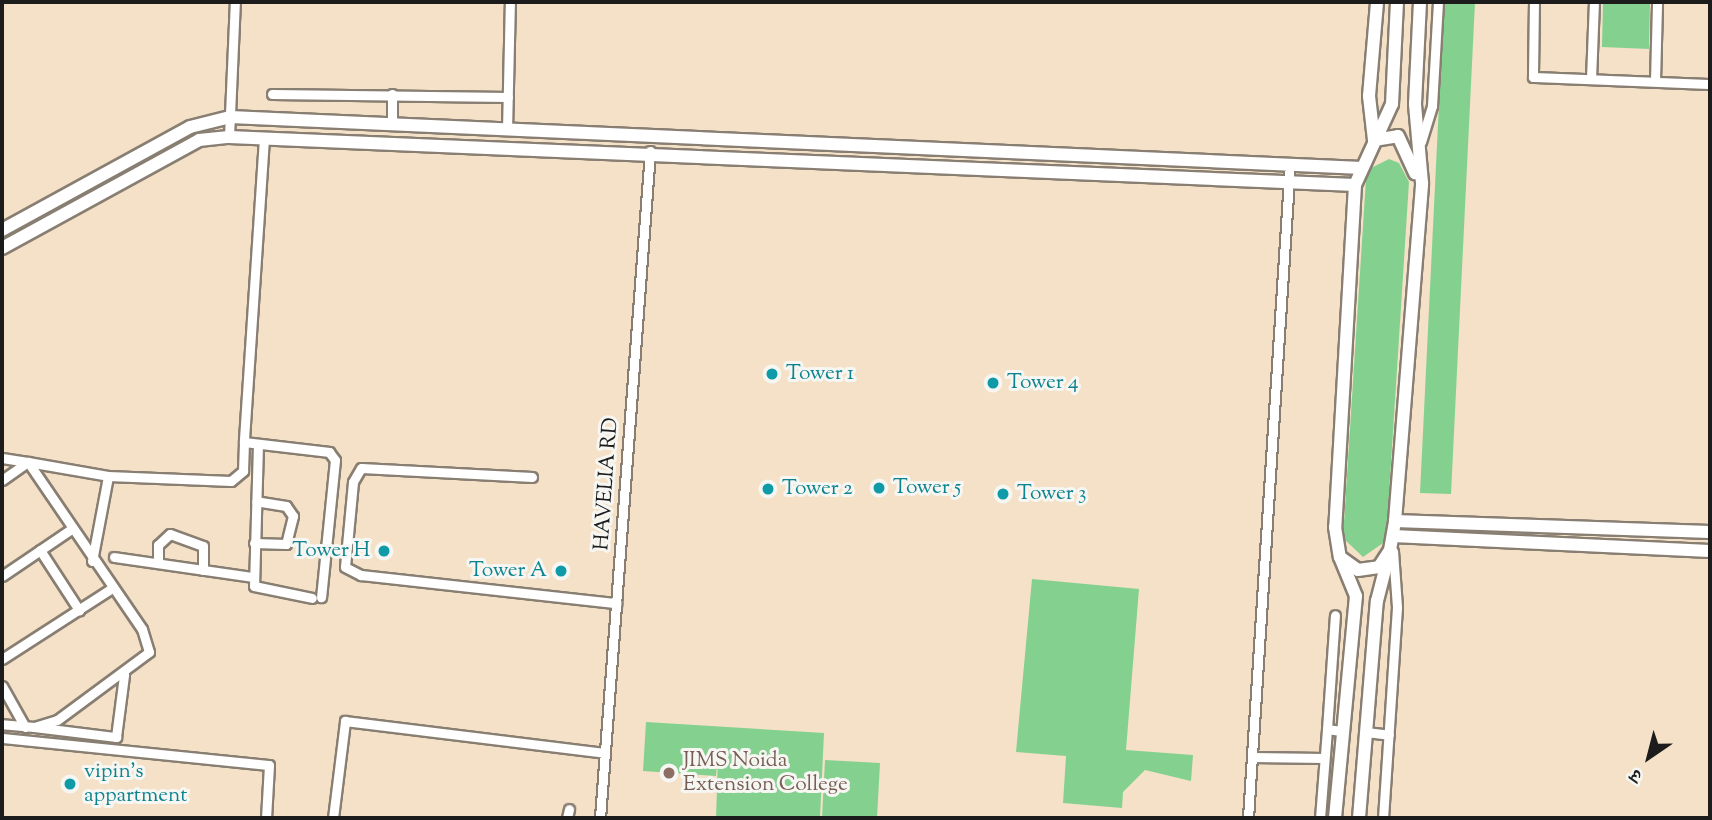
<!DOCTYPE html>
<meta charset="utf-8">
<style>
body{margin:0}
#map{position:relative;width:1712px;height:820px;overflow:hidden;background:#f4e1c7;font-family:"Sorts Mill Goudy","Noto Serif Devanagari",serif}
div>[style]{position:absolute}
.green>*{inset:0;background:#84d18f}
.roads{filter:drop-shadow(2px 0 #887e72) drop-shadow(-2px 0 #887e72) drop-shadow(0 2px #887e72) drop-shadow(0 -2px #887e72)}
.street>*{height:9px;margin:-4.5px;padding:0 4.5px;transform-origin:4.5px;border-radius:4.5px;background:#fff}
.secondary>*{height:12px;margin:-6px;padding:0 6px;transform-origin:6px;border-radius:6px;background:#fff}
.dots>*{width:19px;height:19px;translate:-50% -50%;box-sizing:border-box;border:4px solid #f6f6f2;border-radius:50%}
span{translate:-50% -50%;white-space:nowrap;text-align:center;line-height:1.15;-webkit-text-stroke:6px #f6f6f2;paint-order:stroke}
.culture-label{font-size:21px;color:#0d838f}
.left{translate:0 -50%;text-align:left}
.right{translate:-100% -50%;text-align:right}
.street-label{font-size:21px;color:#1c1c1c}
.education-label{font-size:21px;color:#785e54}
.frame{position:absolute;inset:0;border:4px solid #1c1c1c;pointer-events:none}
.north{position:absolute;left:1614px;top:722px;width:70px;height:70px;-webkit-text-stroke:5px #f6f6f2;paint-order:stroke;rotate:215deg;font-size:19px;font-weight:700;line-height:28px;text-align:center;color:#1c1c1c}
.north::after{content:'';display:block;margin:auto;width:24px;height:32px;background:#1c1c1c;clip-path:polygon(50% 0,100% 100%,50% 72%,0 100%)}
</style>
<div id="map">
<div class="green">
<i style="clip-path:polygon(1444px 2px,1475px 2px,1451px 494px,1420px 493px)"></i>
<i style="clip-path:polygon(1603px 2px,1650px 2px,1649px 49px,1602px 47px)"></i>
<i style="clip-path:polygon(1389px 159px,1399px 163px,1409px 182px,1386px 541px,1363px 557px,1343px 538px,1366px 179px,1369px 169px)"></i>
<i style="clip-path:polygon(1032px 579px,1139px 589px,1126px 750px,1193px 755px,1191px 781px,1145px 770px,1123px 792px,1122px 808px,1063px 803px,1066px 756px,1016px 752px)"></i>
<i style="clip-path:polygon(646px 722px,824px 733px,820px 818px,716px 818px,718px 757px,716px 776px,643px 771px)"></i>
<i style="clip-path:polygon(825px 760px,880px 763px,877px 818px,822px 818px)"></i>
</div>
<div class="roads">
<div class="street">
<i style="left:1534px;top:2px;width:75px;rotate:90.8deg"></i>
<i style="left:1533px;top:77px;width:177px;rotate:2.3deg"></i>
<i style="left:1591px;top:79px;width:77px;rotate:-87.8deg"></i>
<i style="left:1655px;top:81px;width:79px;rotate:-88.5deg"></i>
<i style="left:272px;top:94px;width:236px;rotate:0.7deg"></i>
<i style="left:392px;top:125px;width:31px;rotate:-90deg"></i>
<i style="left:507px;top:130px;width:128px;rotate:-88.7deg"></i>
<i style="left:229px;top:137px;width:135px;rotate:-87.5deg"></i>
<i style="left:264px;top:138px;width:305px;rotate:93.8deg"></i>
<i style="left:244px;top:442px;width:86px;rotate:6.7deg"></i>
<i style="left:329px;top:452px;width:10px;rotate:53deg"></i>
<i style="left:335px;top:460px;width:138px;rotate:95.8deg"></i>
<i style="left:1421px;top:142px;width:38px;rotate:-73deg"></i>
<i style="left:1432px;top:106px;width:104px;rotate:-86.7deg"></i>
<i style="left:258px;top:444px;width:142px;rotate:91.6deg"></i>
<i style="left:254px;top:586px;width:59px;rotate:11.7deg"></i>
<i style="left:2px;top:458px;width:26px;rotate:9deg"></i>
<i style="left:28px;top:462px;width:202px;rotate:55.7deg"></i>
<i style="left:142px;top:629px;width:24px;rotate:73deg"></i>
<i style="left:149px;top:652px;width:114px;rotate:143.5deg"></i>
<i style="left:57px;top:720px;width:24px;rotate:163deg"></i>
<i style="left:34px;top:727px;width:32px;rotate:-175deg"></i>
<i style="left:532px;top:477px;width:171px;rotate:-177deg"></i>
<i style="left:361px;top:468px;width:16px;rotate:120deg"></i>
<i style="left:353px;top:482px;width:85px;rotate:95.4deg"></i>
<i style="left:345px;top:567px;width:18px;rotate:27deg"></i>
<i style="left:361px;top:575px;width:257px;rotate:6.3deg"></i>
<i style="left:2px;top:480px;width:32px;rotate:-35deg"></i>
<i style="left:28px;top:462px;width:81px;rotate:9.9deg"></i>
<i style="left:254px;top:543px;width:32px;rotate:2deg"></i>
<i style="left:286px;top:544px;width:29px;rotate:-76deg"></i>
<i style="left:293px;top:516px;width:12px;rotate:-125deg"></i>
<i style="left:286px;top:506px;width:30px;rotate:-171deg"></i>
<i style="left:40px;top:550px;width:72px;rotate:57deg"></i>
<i style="left:114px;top:557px;width:140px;rotate:8.2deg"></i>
<i style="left:92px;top:561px;width:86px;rotate:-79.3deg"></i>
<i style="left:108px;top:476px;width:123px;rotate:2.3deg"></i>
<i style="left:231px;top:481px;width:16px;rotate:-40deg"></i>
<i style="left:243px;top:471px;width:29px;rotate:-88deg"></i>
<i style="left:158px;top:563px;width:18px;rotate:-90deg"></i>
<i style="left:158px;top:545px;width:16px;rotate:-43deg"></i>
<i style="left:170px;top:534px;width:35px;rotate:20deg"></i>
<i style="left:203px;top:546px;width:24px;rotate:90deg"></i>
<i style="left:2px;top:576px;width:82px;rotate:-34.1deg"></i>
<i style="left:2px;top:659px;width:131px;rotate:-32.8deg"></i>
<i style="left:2px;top:686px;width:47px;rotate:60.7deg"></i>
<i style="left:34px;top:727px;width:83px;rotate:7deg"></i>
<i style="left:116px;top:737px;width:63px;rotate:-82.6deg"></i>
<i style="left:1327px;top:729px;width:114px;rotate:-86deg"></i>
<i style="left:1366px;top:732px;width:23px;rotate:7deg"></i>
<i style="left:2px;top:738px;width:268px;rotate:5.8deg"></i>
<i style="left:269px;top:765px;width:53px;rotate:93.2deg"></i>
<i style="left:1252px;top:757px;width:72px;rotate:0.8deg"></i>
<i style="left:333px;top:818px;width:98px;rotate:-82.9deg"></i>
<i style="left:345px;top:721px;width:261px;rotate:7deg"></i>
<i style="left:567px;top:818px;width:9px;rotate:-77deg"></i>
<i style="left:600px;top:818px;width:669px;rotate:-85.71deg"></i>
<i style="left:1248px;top:818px;width:656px;rotate:-86.33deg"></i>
<i style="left:1320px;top:818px;width:89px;rotate:-85.5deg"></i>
<i style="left:1327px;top:729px;width:14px;rotate:8deg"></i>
<i style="left:1383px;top:818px;width:211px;rotate:-86.2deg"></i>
<i style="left:1397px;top:607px;width:56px;rotate:-94.1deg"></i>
</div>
<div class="secondary">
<i style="left:1397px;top:2px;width:102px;rotate:92.8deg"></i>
<i style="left:1392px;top:104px;width:89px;rotate:114.6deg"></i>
<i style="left:1355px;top:185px;width:343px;rotate:93.3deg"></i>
<i style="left:1335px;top:527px;width:30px;rotate:81deg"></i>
<i style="left:1340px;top:557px;width:22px;rotate:36deg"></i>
<i style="left:1358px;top:570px;width:21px;rotate:-8deg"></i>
<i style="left:1379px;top:567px;width:20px;rotate:-57deg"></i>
<i style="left:1390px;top:550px;width:29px;rotate:-80deg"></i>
<i style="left:1395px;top:521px;width:339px;rotate:-85.4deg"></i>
<i style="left:1422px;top:183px;width:79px;rotate:-95.1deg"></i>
<i style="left:1415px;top:104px;width:102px;rotate:-87.2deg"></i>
<i style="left:1374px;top:140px;width:44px;rotate:-96.5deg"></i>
<i style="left:1369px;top:96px;width:94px;rotate:-85.1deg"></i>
<i style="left:1374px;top:140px;width:24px;rotate:-9deg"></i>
<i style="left:1398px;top:136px;width:41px;rotate:65.3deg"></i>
<i style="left:2px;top:230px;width:214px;rotate:-28.7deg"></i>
<i style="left:190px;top:127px;width:41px;rotate:-14deg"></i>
<i style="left:230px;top:117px;width:1133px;rotate:2.58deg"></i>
<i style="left:2px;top:248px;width:225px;rotate:-28.7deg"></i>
<i style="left:199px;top:140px;width:30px;rotate:-6deg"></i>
<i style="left:229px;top:137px;width:1127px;rotate:2.44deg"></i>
<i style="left:1395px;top:521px;width:315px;rotate:2deg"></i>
<i style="left:1393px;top:536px;width:317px;rotate:2.7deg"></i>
<i style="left:1335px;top:818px;width:223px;rotate:-84.6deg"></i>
<i style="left:1356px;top:596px;width:42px;rotate:-112.3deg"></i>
<i style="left:1359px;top:818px;width:218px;rotate:-85.3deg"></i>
<i style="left:1377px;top:601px;width:44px;rotate:-75.7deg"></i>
</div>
</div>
<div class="dots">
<i style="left:772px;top:374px;background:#0f9aa8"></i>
<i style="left:993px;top:383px;background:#0f9aa8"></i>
<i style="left:879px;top:488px;background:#0f9aa8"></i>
<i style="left:768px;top:489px;background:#0f9aa8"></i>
<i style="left:1003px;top:494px;background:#0f9aa8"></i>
<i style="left:384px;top:551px;background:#0f9aa8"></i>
<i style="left:561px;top:571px;background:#0f9aa8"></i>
<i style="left:669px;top:773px;background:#8d6e63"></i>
<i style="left:70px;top:784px;background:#0f9aa8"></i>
</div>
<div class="culture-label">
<span class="left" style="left:786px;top:374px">Tower 1</span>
<span class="left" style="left:1007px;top:383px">Tower 4</span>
<span class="left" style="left:893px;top:488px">Tower 5</span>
<span class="left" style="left:782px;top:489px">Tower 2</span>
<span class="left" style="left:1017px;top:494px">Tower 3</span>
<span class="right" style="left:370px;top:551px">Tower H</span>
<span class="right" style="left:547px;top:571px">Tower A</span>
<span class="left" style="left:84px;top:784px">vipin's<br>appartment</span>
</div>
<div class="street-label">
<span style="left:607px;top:484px;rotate:-86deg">HAVELIA RD</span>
</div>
<div class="education-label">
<span class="left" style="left:683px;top:773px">JIMS Noida<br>Extension College</span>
</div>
<div class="frame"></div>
<div class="north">उ</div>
</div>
